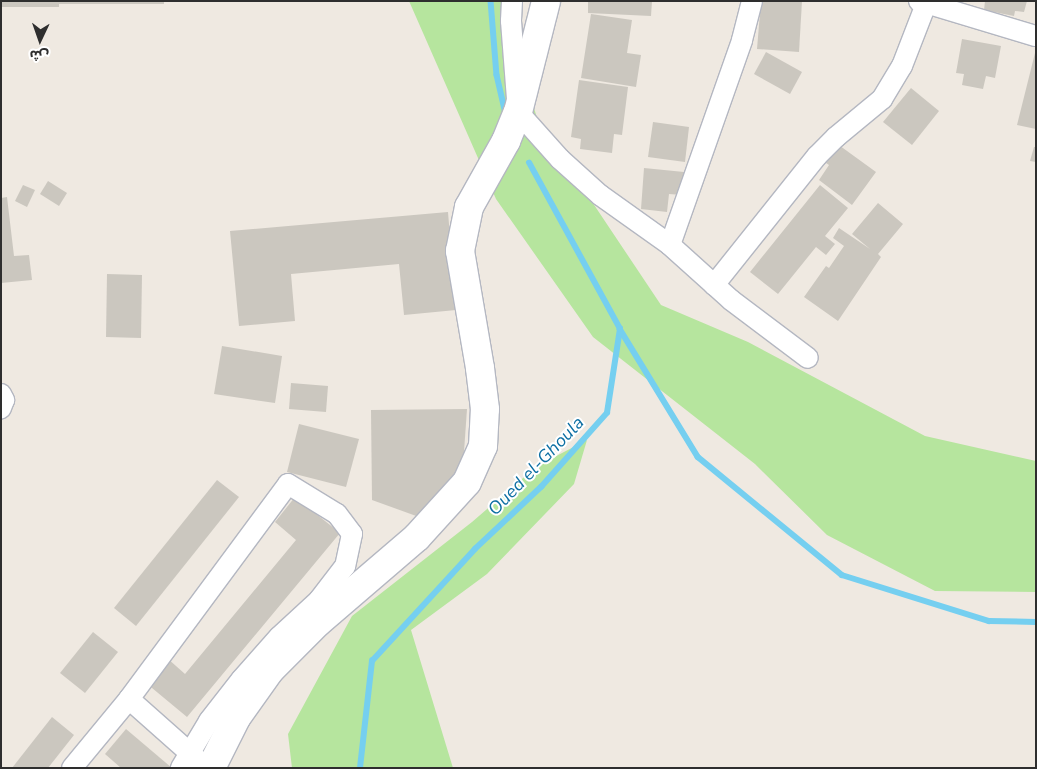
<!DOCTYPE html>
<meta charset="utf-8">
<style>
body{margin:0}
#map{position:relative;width:1037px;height:769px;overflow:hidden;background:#efe9e1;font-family:"Nunito Sans","Noto Sans Arabic",sans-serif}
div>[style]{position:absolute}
.green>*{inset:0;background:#b6e59e}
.stream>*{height:5.5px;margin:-2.75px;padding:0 2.75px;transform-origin:2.75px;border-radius:2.75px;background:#75cff0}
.building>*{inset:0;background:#cbc7bf}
.roads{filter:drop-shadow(1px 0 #b4b7c1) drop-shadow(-1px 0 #b4b7c1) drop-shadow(0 1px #b4b7c1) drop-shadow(0 -1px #b4b7c1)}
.street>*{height:20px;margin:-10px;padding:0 10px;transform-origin:10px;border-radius:10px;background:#fff}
.secondary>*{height:28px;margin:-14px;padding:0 14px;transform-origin:14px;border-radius:14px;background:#fff}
span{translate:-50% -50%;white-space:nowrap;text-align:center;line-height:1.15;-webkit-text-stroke:4px #fff;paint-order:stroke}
.water-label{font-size:18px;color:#0d6fa3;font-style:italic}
.frame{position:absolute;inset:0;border:2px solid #2e2e2e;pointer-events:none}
.north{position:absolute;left:15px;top:15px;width:50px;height:50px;-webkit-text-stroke:4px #fff;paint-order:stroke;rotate:183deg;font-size:14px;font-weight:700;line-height:20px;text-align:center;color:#2e2e2e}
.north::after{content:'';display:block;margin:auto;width:18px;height:22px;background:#2e2e2e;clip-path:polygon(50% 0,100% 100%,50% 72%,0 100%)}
</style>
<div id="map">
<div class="green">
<i style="clip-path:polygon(409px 1px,501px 1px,538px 121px,661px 305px,748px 342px,925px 436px,1036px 461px,1036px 592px,935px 591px,827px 535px,755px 464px,593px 337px,496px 199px)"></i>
<i style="clip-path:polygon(587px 440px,574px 484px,487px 574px,411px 630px,453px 768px,292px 768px,288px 734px,352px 616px,472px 522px,537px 466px)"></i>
</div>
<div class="stream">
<i style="left:491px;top:1px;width:74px;rotate:85.4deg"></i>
<i style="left:497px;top:75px;width:39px;rotate:77deg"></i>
<i style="left:620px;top:329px;width:150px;rotate:58.6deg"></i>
<i style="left:698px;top:457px;width:186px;rotate:39.3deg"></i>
<i style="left:842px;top:575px;width:154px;rotate:17.4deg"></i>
<i style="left:989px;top:621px;width:47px;rotate:1.2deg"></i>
<i style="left:360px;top:768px;width:108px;rotate:-83.6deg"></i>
<i style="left:372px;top:661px;width:152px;rotate:-47.4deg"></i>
<i style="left:475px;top:549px;width:91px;rotate:-43.2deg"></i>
<i style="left:541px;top:487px;width:99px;rotate:-48.3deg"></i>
<i style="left:607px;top:413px;width:85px;rotate:-81.2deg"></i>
<i style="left:620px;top:329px;width:189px;rotate:-118.7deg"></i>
</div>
<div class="building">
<i style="clip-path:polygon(1px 1px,164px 1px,164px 4px,59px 4px,59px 7px,1px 7px)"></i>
<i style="clip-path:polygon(588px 1px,652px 1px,651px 16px,588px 13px)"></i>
<i style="clip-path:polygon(761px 1px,802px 1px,799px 52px,757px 49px)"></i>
<i style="clip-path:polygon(985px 1px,1027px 1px,1024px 12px,1015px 11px,1014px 16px,984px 10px)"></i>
<i style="clip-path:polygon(591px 14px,632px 20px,627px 53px,641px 55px,636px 87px,581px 78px)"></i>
<i style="clip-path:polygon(962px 39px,1001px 46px,995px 78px,986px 76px,983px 89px,962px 85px,964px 74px,956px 73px)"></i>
<i style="clip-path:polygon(1036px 49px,1036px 129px,1017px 125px)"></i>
<i style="clip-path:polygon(766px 52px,802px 72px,790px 94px,754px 74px)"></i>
<i style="clip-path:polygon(579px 80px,628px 87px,622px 135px,614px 134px,612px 153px,580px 149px,581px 139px,571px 137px)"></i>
<i style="clip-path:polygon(911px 88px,939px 111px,912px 145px,883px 122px)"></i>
<i style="clip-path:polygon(653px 122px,689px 127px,685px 162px,648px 157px)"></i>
<i style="clip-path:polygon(836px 143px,876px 172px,852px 205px,819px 180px,829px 165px,823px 161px)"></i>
<i style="clip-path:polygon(1034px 147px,1036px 147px,1036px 162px,1030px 161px)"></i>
<i style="clip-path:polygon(644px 168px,684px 172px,682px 195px,669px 194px,667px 212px,641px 209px)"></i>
<i style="clip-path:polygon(48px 181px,67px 193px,59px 206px,40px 194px)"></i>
<i style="clip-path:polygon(23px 185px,35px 190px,27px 207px,15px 201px)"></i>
<i style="clip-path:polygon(820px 185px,848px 208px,825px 236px,835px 244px,826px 255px,816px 247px,778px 294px,750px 272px)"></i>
<i style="clip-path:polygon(7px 197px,14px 256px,29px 255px,32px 280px,1px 283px,1px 198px)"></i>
<i style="clip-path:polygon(878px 203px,903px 224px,878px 254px,881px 257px,838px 321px,804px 297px,826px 266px,829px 268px,844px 246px,833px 238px,839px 228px,870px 249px,852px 234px)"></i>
<i style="clip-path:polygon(448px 212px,456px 310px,404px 315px,399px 264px,291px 274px,295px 321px,239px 326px,230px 231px)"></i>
<i style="clip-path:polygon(107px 274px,142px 275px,141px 338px,106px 337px)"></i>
<i style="clip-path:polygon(222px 346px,282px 356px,275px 403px,214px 394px)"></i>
<i style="clip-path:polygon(291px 383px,328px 386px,326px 412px,289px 409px)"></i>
<i style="clip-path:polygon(467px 409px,463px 466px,419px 517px,372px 500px,371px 410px)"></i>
<i style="clip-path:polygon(299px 424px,359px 439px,346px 487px,287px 472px)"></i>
<i style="clip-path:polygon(217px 480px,239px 497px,136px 626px,114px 608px)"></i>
<i style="clip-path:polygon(295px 497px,340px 533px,187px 717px,146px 683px,167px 658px,185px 674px,296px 540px,275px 522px)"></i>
<i style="clip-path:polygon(93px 632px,118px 652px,85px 693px,60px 673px)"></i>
<i style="clip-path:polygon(52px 717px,74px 735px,48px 768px,12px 768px)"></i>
<i style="clip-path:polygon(126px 729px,172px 768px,121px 768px,105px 754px)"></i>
</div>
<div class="roads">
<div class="street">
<i style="left:512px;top:1px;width:20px;rotate:93deg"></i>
<i style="left:511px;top:21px;width:91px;rotate:85.6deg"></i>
<i style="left:518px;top:112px;width:63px;rotate:48.2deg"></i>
<i style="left:560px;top:159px;width:54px;rotate:42deg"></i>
<i style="left:600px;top:195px;width:86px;rotate:35.5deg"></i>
<i style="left:670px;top:245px;width:82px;rotate:42deg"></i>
<i style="left:731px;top:300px;width:96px;rotate:37deg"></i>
<i style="left:919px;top:1px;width:122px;rotate:16.7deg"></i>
<i style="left:670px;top:245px;width:217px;rotate:-70.6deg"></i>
<i style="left:742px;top:40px;width:40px;rotate:-75.6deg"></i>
<i style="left:714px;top:285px;width:165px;rotate:-51.4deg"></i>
<i style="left:817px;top:156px;width:27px;rotate:-45deg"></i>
<i style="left:836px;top:137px;width:60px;rotate:-39.6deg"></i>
<i style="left:882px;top:99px;width:39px;rotate:-59deg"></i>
<i style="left:902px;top:66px;width:66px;rotate:-68.8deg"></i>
<i style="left:1px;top:394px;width:7px;rotate:63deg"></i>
<i style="left:4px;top:400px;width:9px;rotate:111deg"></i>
<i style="left:129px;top:699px;width:95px;rotate:41.6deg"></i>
<i style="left:72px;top:768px;width:89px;rotate:-50.4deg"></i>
<i style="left:129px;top:699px;width:267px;rotate:-53.5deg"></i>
<i style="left:288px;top:484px;width:57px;rotate:31.5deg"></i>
<i style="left:337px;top:514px;width:25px;rotate:53deg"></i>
<i style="left:352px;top:534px;width:33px;rotate:102deg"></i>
<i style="left:345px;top:566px;width:43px;rotate:127.4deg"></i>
<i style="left:319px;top:600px;width:54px;rotate:137.2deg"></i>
<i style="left:279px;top:637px;width:57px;rotate:131.5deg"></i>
<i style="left:241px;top:680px;width:52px;rotate:128deg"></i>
<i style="left:209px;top:721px;width:55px;rotate:120.8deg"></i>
</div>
<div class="secondary">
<i style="left:211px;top:768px;width:56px;rotate:-63.4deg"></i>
<i style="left:236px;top:718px;width:59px;rotate:-54.7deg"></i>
<i style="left:270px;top:670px;width:68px;rotate:-45deg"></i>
<i style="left:318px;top:622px;width:130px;rotate:-40.6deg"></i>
<i style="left:417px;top:537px;width:74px;rotate:-47.7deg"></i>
<i style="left:467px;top:482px;width:39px;rotate:-66deg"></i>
<i style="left:483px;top:446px;width:37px;rotate:-87deg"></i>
<i style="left:485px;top:409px;width:41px;rotate:-97deg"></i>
<i style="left:480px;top:368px;width:119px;rotate:-99.7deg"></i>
<i style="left:460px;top:251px;width:45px;rotate:-78.4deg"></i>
<i style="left:469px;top:207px;width:76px;rotate:-60.7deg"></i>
<i style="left:506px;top:141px;width:31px;rotate:-68deg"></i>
<i style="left:518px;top:112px;width:114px;rotate:-75.8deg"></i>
</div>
</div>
<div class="water-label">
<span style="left:536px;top:466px;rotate:-46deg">Oued el-Ghoula</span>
</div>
<div class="frame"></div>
<div class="north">ش</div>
</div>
